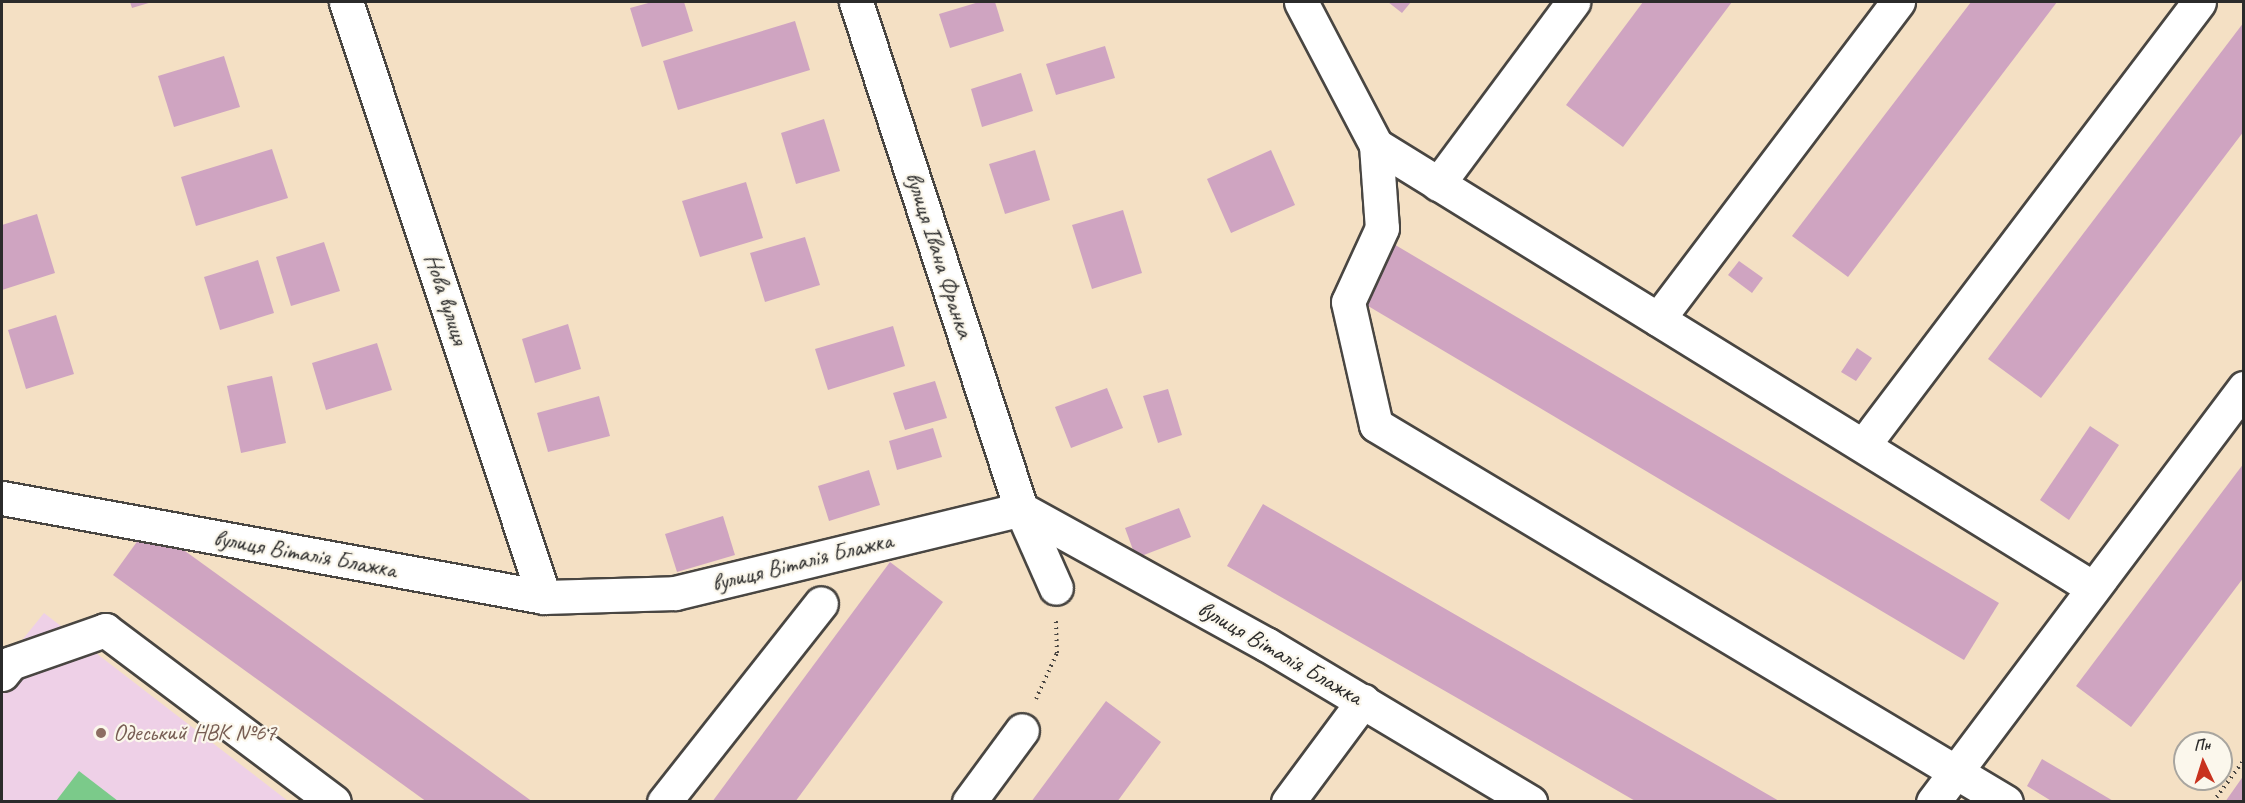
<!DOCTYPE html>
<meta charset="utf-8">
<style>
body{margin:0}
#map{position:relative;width:2245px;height:803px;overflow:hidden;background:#f4e0c4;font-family:Caveat,sans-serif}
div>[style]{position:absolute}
.built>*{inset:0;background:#eed0e7}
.green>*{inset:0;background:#7bca8a}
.building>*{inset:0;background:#cfa4c1}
.path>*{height:4px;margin-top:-2px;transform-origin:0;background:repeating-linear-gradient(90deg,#494642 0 1.5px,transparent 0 6px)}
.roads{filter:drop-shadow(2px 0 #494642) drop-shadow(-2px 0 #494642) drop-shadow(0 2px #494642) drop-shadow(0 -2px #494642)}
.minor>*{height:33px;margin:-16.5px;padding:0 16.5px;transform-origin:16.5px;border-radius:16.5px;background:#fff}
.dots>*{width:16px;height:16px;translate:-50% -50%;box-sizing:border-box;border:3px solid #fbf7ec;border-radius:50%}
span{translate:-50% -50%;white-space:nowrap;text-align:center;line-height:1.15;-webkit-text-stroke:4.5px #fbf7ec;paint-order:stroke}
.street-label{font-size:24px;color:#2b2b2b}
.education-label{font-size:24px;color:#785e54}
.left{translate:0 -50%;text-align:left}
.frame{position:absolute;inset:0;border:3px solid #2b2b2b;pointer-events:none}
.north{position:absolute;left:2173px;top:731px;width:60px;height:60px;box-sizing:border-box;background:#fbf7ec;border:2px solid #a8a59f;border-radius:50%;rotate:356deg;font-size:16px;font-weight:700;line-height:24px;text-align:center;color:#2b2b2b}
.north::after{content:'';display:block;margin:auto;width:21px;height:27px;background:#c8321e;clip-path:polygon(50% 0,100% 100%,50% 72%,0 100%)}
</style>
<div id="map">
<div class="built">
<i style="clip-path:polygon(44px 613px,288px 801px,2px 802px,2px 665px)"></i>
</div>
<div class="green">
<i style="clip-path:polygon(79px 771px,118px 801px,56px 801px)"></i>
</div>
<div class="building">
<i style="clip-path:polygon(130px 2px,152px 2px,132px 8px)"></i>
<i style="clip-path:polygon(652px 2px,684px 2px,693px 31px,642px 47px,630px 8px)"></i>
<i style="clip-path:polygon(979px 2px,995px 2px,1004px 31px,950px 48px,939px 14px)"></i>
<i style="clip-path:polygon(1388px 2px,1411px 2px,1402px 13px)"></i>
<i style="clip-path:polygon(1643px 2px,1732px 2px,1623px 147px,1566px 105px)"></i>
<i style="clip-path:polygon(1971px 2px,2057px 2px,1848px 277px,1792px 236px)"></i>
<i style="clip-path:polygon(795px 21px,810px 70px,678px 110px,663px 61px)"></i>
<i style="clip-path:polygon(2244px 22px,2244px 131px,2041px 398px,1988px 359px)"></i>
<i style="clip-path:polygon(1105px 46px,1115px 78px,1056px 95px,1046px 64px)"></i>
<i style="clip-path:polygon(224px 56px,240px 107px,174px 127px,158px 76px)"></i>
<i style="clip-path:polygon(1021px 73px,1033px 111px,982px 127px,971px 89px)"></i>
<i style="clip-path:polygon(824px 119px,840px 171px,796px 184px,781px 133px)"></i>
<i style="clip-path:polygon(272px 149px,288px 198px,196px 226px,181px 177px)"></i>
<i style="clip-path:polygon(1035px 150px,1050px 200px,1005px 214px,989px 164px)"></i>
<i style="clip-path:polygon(1271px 150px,1295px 205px,1231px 233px,1207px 179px)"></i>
<i style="clip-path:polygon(746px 182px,763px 238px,700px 257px,682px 201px)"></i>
<i style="clip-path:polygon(1123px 210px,1142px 273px,1092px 289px,1072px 225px)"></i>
<i style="clip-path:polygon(37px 214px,55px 273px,2px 290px,2px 225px)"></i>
<i style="clip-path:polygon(805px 237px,820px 285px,765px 302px,750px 253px)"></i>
<i style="clip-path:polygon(324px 242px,340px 291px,291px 306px,276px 257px)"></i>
<i style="clip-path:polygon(1392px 243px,1999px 603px,1964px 660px,1358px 300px)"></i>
<i style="clip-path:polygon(258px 260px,274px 313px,220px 330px,204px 277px)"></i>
<i style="clip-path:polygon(1739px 261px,1763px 278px,1752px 293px,1728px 275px)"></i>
<i style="clip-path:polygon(56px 315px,74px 374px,26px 389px,8px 330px)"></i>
<i style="clip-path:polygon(568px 324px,581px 369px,535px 383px,522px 339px)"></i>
<i style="clip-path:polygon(893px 326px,905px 366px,828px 390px,815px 349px)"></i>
<i style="clip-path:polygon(377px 343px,392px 390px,326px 410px,312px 363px)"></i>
<i style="clip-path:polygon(1857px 348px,1872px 358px,1856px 381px,1841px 372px)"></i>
<i style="clip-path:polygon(272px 376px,286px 443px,241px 453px,227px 386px)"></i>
<i style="clip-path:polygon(935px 381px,947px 418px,905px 430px,893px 393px)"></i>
<i style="clip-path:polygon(1107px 388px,1123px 428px,1071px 448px,1055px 407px)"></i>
<i style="clip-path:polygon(1168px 389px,1182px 435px,1158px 443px,1143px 396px)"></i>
<i style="clip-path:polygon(599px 396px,610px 436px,548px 452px,537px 413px)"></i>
<i style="clip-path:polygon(2090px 426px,2119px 445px,2069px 520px,2040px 500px)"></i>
<i style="clip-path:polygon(933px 428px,942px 457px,897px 470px,889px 441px)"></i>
<i style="clip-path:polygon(2244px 463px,2244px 577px,2131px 727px,2076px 686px)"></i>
<i style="clip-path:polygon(869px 470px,880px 505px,829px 521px,818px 486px)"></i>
<i style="clip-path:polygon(1263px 504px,1781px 802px,1637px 802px,1459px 699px,1227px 566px)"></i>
<i style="clip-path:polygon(1179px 508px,1191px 537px,1136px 558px,1125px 528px)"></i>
<i style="clip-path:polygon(723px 516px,735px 555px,677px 572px,665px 534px)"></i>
<i style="clip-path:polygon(149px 525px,533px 802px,427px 802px,113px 575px)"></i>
<i style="clip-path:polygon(890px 562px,943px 602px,795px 802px,712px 802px)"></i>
<i style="clip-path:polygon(1106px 701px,1161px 742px,1117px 802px,1031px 802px)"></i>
<i style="clip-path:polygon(2042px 759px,2115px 802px,2053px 802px,2027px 786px)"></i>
<i style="clip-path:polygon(2244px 775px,2244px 802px,2225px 802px)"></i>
</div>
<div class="path">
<i style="left:1036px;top:699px;width:51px;rotate:-65.5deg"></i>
<i style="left:1057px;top:653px;width:32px;rotate:-92deg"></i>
<i style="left:2213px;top:802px;width:52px;rotate:-53.6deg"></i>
</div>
<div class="roads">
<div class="minor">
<i style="left:346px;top:2px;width:627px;rotate:71.59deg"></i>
<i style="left:856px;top:2px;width:533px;rotate:71.97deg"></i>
<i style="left:1021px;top:509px;width:86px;rotate:66.1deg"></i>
<i style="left:1301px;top:2px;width:161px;rotate:62.3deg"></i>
<i style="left:1376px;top:145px;width:83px;rotate:85.9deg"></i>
<i style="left:1382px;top:228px;width:81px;rotate:114.7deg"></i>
<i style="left:1348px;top:302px;width:126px;rotate:77.2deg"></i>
<i style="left:1376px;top:425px;width:734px;rotate:30.9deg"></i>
<i style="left:1376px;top:145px;width:843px;rotate:31.71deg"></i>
<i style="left:1438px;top:184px;width:227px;rotate:-53.4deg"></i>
<i style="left:1658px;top:319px;width:398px;rotate:-52.9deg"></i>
<i style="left:1865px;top:443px;width:553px;rotate:-52.86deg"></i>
<i style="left:2px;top:498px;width:551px;rotate:10.35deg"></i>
<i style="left:544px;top:597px;width:131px;rotate:-1.7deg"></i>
<i style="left:675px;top:593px;width:356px;rotate:-13.6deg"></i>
<i style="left:1021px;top:509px;width:280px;rotate:28.9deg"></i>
<i style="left:1266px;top:644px;width:308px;rotate:30.9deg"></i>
<i style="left:2px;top:674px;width:14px;rotate:-51deg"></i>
<i style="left:11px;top:663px;width:100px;rotate:-19.3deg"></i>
<i style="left:105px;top:630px;width:286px;rotate:36.9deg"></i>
<i style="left:664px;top:802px;width:253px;rotate:-51.7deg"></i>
<i style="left:969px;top:802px;width:89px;rotate:-53.6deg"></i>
<i style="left:1288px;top:802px;width:126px;rotate:-53.4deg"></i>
<i style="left:1933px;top:802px;width:518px;rotate:-53.09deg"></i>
</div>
</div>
<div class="dots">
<i style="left:101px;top:733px;background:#8d6e63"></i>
</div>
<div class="street-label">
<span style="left:939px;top:255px;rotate:72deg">вулиця Івана Франка</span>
<span style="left:446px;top:299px;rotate:72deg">Нова вулиця</span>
<span style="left:305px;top:554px;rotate:10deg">вулиця Віталія Блажка</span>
<span style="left:802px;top:562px;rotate:-14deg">вулиця Віталія Блажка</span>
<span style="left:1280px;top:653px;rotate:30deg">вулиця Віталія Блажка</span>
</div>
<div class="education-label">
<span class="left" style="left:113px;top:733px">Одеський НВК №67</span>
</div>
<div class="frame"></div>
<div class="north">Пн</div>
</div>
